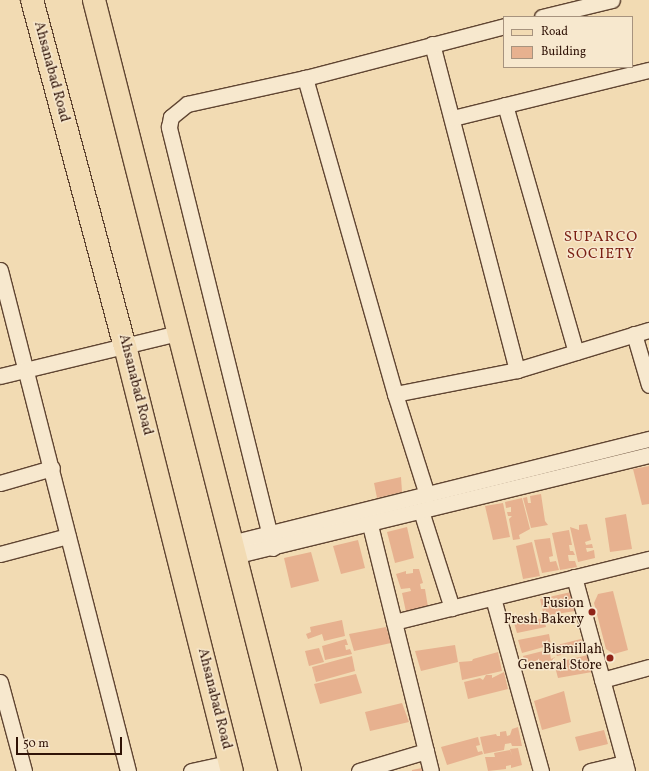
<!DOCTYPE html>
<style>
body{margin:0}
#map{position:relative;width:649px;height:771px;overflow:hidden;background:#f2dbb3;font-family:Vollkorn,serif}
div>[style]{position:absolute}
.building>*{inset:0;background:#e7b18f}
.roads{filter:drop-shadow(1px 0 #604532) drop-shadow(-1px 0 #604532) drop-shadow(0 1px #604532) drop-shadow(0 -1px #604532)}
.minor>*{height:15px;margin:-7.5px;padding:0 7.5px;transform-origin:7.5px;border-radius:7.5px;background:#f7e8ce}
.primary>*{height:22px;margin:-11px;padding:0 11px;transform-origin:11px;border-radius:11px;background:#f2dbb3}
.dots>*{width:11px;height:11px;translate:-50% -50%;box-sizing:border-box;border:2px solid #f7e8ce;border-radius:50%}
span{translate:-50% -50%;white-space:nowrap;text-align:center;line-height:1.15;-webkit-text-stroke:3px #f7e8ce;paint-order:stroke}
.street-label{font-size:14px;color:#301307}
.poi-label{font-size:14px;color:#301307}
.right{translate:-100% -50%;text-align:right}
.neighbourhood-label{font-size:15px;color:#7a1f14;letter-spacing:1px}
.legend{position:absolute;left:503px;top:16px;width:130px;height:52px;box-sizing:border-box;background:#f7e8ce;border:1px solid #a7937e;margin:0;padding:5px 7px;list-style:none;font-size:12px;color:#301307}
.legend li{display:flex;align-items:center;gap:8px;height:20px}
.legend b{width:20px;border:1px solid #a7937e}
.scale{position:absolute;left:16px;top:737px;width:106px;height:18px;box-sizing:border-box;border:2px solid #301307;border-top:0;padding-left:5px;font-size:12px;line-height:14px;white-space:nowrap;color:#301307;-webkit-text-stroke:3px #f7e8ce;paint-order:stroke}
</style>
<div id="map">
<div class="building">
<i style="clip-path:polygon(649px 466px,649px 504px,642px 505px,633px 469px)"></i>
<i style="clip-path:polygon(401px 477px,402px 492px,377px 498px,374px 483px)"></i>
<i style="clip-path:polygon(541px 494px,545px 521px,548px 525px,531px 528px,523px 498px,527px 497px,528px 503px,531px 503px,530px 496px)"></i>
<i style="clip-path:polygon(522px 498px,530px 529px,519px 535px,520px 539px,513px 540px,509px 519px,512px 516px,508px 516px,507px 512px,511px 512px,511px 507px,506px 508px,505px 502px)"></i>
<i style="clip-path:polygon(503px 503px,510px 537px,493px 540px,485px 506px)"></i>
<i style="clip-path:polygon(626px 514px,632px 549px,610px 552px,605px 518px)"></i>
<i style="clip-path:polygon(587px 524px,591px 540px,585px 542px,586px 545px,592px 544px,593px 548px,586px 548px,587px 552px,594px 550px,595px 558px,578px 562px,570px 527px,579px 530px,579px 525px)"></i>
<i style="clip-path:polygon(407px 527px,414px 558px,395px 563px,387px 532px)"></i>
<i style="clip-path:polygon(569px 530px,572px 545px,569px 545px,570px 551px,573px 551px,575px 555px,568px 555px,569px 561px,575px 561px,577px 567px,560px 570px,552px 533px)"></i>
<i style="clip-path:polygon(550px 538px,553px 556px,549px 557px,550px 562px,556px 561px,559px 570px,542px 573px,534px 540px)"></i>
<i style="clip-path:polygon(358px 540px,365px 568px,341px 574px,333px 546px)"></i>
<i style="clip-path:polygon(532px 542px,540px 576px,523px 579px,516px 546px)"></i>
<i style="clip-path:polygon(311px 552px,319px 581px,291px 588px,284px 558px)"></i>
<i style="clip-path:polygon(413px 569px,419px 569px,423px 583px,420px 584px,421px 589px,425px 589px,428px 607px,406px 612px,402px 593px,411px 591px,410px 588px,401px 589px,396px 574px,406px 571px,406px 574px,413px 573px)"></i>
<i style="clip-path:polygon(613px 591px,628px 650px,614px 654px,606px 649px,594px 603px,598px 594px)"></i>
<i style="clip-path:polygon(571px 592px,575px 611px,544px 616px,540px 599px)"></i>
<i style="clip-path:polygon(544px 618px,546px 627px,517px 633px,514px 623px)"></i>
<i style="clip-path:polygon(342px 620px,345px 636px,324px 641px,322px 634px,308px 639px,306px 634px,311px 632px,310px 627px)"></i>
<i style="clip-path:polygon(386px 627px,391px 643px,354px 651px,349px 634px)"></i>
<i style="clip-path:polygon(549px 634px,551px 645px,522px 653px,518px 640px)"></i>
<i style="clip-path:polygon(346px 639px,348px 645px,345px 645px,346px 650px,350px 649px,352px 654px,325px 660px,322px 646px)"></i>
<i style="clip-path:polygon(581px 639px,585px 650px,557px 656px,553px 646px)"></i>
<i style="clip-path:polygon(455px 645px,458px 662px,421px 671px,415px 651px)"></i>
<i style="clip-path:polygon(551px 646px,553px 652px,550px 653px,551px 659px,555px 657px,552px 662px,526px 668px,523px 656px,543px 651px)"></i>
<i style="clip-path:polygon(319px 648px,324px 662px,309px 666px,305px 651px)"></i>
<i style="clip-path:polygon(498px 652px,502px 671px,462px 680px,459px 662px,472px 661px,473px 659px)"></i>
<i style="clip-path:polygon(588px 655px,592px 672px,558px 678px,554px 663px)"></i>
<i style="clip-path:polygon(352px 656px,355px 671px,316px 682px,312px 667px)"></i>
<i style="clip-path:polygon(504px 672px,508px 689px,468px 699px,464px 682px,480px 678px,483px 680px,486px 675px,492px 675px,492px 678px)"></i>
<i style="clip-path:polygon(356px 674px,362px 693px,320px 704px,314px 684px)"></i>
<i style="clip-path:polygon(564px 691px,571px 722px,542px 730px,534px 701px)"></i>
<i style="clip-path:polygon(402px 703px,409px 722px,370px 731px,365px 712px)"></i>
<i style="clip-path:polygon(518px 727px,522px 746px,512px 746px,511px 743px,505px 744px,504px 750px,484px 754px,480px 737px,496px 734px,497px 736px,500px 736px,500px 732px,506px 731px,507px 736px,510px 735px,512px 729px)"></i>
<i style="clip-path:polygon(604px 730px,608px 744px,579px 751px,575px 737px)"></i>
<i style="clip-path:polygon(478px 737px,480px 745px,476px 746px,478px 752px,482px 751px,483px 754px,447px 765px,441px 747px)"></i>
<i style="clip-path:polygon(518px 748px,522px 765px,511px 768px,511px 765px,506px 766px,506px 769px,488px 771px,485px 757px,495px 757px,494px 753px,510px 750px,512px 755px,510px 749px)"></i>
<i style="clip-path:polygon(422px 768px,423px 771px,412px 771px,412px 770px)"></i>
</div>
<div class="roads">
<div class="minor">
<i style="left:542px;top:17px;width:72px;rotate:-13.7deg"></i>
<i style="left:432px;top:44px;width:337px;rotate:75.4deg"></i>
<i style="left:305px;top:78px;width:329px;rotate:74.1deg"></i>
<i style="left:395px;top:394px;width:106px;rotate:72.4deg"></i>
<i style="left:505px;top:105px;width:257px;rotate:74deg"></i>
<i style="left:453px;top:118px;width:202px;rotate:-13.8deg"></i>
<i style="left:0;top:270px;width:517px;rotate:75.67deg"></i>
<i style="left:634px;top:334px;width:53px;rotate:73.6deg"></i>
<i style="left:0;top:376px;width:183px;rotate:-13.6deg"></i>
<i style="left:395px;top:394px;width:124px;rotate:-11.1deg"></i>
<i style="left:517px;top:370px;width:138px;rotate:-16.9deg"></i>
<i style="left:0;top:483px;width:54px;rotate:-16.1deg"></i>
<i style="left:421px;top:511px;width:102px;rotate:72.3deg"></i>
<i style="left:370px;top:525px;width:253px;rotate:76.1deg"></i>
<i style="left:231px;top:543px;width:431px;rotate:-14deg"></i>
<i style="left:273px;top:548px;width:434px;rotate:-103.9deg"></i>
<i style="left:169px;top:127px;width:10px;rotate:-79deg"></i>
<i style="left:171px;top:117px;width:21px;rotate:-39deg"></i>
<i style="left:187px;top:104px;width:121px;rotate:-12.4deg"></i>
<i style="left:305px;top:78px;width:206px;rotate:-14.6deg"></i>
<i style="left:0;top:554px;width:70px;rotate:-14.8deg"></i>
<i style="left:234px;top:556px;width:427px;rotate:-13.7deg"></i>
<i style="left:574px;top:577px;width:201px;rotate:74.7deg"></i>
<i style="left:493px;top:598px;width:180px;rotate:74.5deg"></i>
<i style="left:394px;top:622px;width:263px;rotate:-13.9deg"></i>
<i style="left:602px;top:680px;width:49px;rotate:-15.5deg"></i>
<i style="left:0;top:682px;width:92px;rotate:74.9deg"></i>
<i style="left:191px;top:771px;width:40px;rotate:-12deg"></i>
<i style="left:359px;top:771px;width:70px;rotate:-16.6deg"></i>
<i style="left:590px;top:771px;width:36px;rotate:-13deg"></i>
</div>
<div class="primary">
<i style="left:32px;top:0;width:358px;rotate:75deg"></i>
<i style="left:125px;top:346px;width:438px;rotate:75.9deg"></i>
<i style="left:94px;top:0;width:796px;rotate:75.74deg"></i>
</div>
</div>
<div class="dots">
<i style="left:592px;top:612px;background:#8f2418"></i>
<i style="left:610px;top:658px;background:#8f2418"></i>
</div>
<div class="street-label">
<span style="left:51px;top:72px;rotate:75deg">Ahsanabad Road</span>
<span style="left:135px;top:385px;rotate:76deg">Ahsanabad Road</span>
<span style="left:214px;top:699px;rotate:76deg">Ahsanabad Road</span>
</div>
<div class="poi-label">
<span class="right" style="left:584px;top:612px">Fusion<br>Fresh Bakery</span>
<span class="right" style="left:602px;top:658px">Bismillah<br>General Store</span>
</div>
<div class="neighbourhood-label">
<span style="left:601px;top:246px">SUPARCO<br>SOCIETY</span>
</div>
<ul class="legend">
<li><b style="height:5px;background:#f2dbb3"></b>Road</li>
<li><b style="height:11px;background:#e7b18f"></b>Building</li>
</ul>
<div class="scale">50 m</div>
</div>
